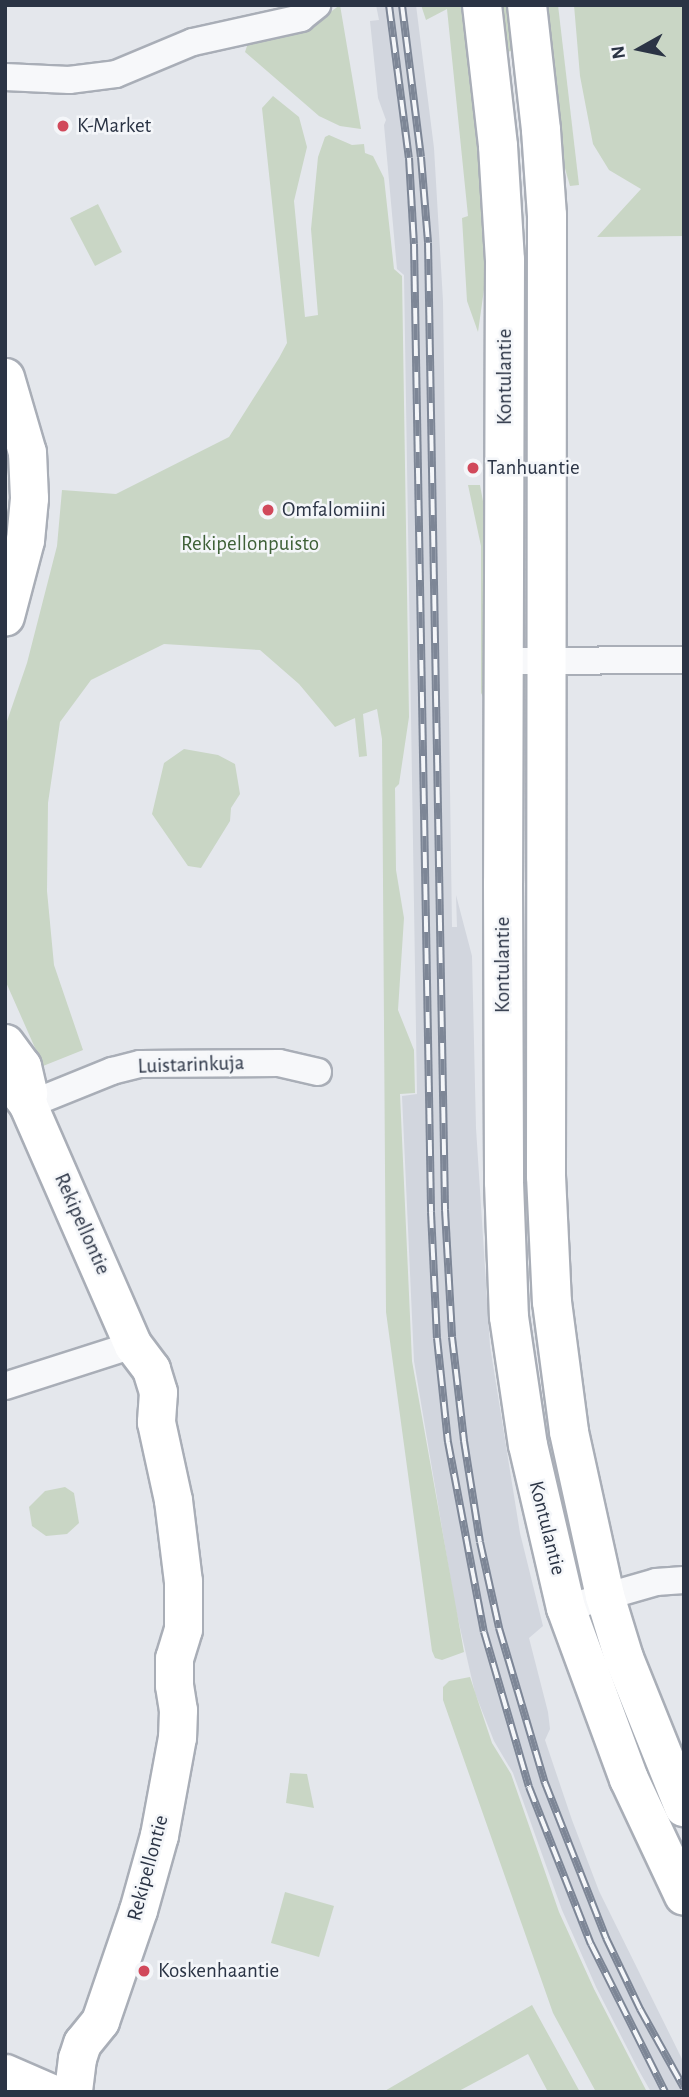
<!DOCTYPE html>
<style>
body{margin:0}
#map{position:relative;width:689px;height:2097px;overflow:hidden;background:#e4e7ec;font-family:"Alegreya Sans",sans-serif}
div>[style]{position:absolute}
.built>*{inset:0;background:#d2d6de}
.green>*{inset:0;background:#c9d6c5}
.roads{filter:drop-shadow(2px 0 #a9aeb7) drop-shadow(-2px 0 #a9aeb7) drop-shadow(0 2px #a9aeb7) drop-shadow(0 -2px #a9aeb7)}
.street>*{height:26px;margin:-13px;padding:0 13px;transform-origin:13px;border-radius:13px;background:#f7f8fa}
.secondary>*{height:37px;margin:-18.5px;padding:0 18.5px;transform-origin:18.5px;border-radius:18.5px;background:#fff}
.primary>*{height:38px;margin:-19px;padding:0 19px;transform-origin:19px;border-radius:19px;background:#fff}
.rail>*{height:8px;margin-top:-4px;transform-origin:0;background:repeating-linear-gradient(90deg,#f4f6f9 0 16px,#7d8696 0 32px);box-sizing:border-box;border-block:2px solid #7d8696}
.dots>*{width:19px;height:19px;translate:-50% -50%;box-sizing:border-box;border:4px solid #f4f6f9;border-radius:50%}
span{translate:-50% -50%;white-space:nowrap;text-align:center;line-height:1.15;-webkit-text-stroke:5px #f4f6f9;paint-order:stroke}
.poi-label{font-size:21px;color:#2b3445}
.left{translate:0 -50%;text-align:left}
.street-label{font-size:21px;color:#2b3445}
.park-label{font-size:21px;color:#3f6138}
.frame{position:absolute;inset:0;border:7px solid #2b3445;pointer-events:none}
.north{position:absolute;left:605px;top:14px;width:70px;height:70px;-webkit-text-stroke:5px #f4f6f9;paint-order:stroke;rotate:261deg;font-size:19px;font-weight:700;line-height:28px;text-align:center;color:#2b3445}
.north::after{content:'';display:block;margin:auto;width:24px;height:32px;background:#2b3445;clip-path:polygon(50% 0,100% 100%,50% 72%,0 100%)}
</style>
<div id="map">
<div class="built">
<i style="clip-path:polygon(376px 5px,416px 5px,434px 148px,443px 301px,452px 927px,457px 927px,456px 895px,472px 956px,476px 1128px,490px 1346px,520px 1533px,543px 1626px,529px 1638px,548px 1712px,550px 1729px,545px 1740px,572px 1820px,599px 1891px,684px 2063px,684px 2092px,651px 2092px,638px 2069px,596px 1987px,562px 1910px,513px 1773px,494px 1741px,475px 1693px,455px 1606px,414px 1361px,402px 1096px,417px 1094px,404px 275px,397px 269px,384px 125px,386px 120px,378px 98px,370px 21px,379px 20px)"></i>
</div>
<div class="green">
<i style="clip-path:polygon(340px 5px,361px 129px,340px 126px,319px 116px,245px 52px,248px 43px,295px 33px,310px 27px)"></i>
<i style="clip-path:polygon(421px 5px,468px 5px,490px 247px,478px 332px,467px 301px,462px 218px,468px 216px,447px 9px,426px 20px)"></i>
<i style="clip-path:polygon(497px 5px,513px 5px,519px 50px,504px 52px)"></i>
<i style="clip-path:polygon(539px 5px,558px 5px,579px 185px,570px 186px,560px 151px)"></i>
<i style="clip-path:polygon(574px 5px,684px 5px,684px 236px,597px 237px,641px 189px,609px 170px,593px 144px,580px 76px)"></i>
<i style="clip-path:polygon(273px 96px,299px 117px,307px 147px,294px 201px,305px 317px,318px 315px,311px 229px,318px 157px,325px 137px,329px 135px,352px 145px,364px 144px,365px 153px,373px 156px,384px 178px,394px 269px,402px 276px,409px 717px,399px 784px,395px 788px,396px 870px,404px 918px,398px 1010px,414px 1050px,415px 1093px,400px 1094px,412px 1361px,464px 1652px,442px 1660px,435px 1658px,432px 1651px,386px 1312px,382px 739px,377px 709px,363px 714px,367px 756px,359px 757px,355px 718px,335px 727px,299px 684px,260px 650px,164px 644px,91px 680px,60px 722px,48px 803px,47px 891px,54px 965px,83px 1050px,43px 1066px,5px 980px,5px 727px,27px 663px,57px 546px,62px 490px,116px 494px,229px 437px,279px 358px,287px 343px,262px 108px)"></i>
<i style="clip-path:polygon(98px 204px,122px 252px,95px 266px,70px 218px)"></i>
<i style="clip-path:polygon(468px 485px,480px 485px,491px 545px,485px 700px,481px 693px,481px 546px)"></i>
<i style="clip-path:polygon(184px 749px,218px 755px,235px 764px,240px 794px,231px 808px,230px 821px,201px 868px,188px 866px,152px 814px,164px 763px)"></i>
<i style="clip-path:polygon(65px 1487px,74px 1493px,79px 1523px,67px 1534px,46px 1536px,32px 1526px,29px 1507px,45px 1491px)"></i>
<i style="clip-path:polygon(470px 1677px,492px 1743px,511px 1774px,559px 1912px,594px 1989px,647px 2092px,596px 2092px,553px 2013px,443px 1700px,443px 1687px,449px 1681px)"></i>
<i style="clip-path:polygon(290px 1773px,307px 1774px,314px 1808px,286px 1803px)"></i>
<i style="clip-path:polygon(285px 1892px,334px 1906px,319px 1957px,271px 1943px)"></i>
<i style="clip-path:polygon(532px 2005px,580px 2092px,548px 2092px,528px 2054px,457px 2092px,383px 2092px)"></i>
</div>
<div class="roads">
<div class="street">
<i style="left:5px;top:77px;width:64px;rotate:2.7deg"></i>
<i style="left:69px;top:80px;width:47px;rotate:-7.3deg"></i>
<i style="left:116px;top:74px;width:83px;rotate:-22.6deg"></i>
<i style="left:193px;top:42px;width:111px;rotate:-12.5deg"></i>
<i style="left:301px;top:18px;width:21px;rotate:-39deg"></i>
<i style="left:505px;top:661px;width:179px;rotate:-0.3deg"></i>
<i style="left:28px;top:1105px;width:91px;rotate:-22deg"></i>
<i style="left:112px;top:1071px;width:29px;rotate:-14deg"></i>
<i style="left:140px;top:1064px;width:139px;rotate:-0.4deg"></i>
<i style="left:279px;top:1063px;width:40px;rotate:13deg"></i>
<i style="left:5px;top:1386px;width:134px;rotate:-17.8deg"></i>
<i style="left:566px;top:1608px;width:94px;rotate:-16.1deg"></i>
<i style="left:656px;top:1582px;width:28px;rotate:-4deg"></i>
</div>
<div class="secondary">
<i style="left:5px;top:377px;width:78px;rotate:73.7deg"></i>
<i style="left:27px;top:452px;width:46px;rotate:87.5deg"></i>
<i style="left:29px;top:498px;width:42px;rotate:95.4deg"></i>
<i style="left:25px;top:540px;width:79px;rotate:104.7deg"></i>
<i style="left:5px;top:1043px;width:29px;rotate:54deg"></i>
<i style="left:22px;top:1066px;width:28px;rotate:77deg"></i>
<i style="left:5px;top:1074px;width:39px;rotate:53deg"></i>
<i style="left:28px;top:1105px;width:262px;rotate:66.4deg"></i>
<i style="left:133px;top:1345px;width:30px;rotate:53deg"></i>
<i style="left:151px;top:1369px;width:24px;rotate:73deg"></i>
<i style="left:158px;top:1392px;width:30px;rotate:94deg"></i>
<i style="left:156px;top:1422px;width:80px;rotate:77.7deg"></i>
<i style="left:173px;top:1500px;width:82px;rotate:83deg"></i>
<i style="left:183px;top:1581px;width:48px;rotate:90deg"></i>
<i style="left:183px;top:1629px;width:30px;rotate:107deg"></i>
<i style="left:174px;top:1658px;width:27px;rotate:90deg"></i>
<i style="left:174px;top:1685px;width:25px;rotate:81deg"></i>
<i style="left:178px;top:1710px;width:27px;rotate:92deg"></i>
<i style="left:177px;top:1737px;width:100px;rotate:100.4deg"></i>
<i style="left:159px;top:1835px;width:78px;rotate:105.6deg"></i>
<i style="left:138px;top:1910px;width:117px;rotate:108.9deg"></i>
<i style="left:100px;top:2021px;width:28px;rotate:129deg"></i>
<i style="left:82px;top:2043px;width:16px;rotate:108deg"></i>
<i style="left:77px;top:2058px;width:34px;rotate:97deg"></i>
<i style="left:5px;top:2073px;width:48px;rotate:23.4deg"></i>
</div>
<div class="primary">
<i style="left:482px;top:5px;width:142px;rotate:83.5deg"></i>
<i style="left:498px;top:146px;width:114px;rotate:86.5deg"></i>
<i style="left:505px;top:260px;width:623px;rotate:90.18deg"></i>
<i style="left:503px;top:883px;width:299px;rotate:89.8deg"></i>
<i style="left:504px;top:1182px;width:135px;rotate:87.9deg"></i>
<i style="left:509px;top:1317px;width:129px;rotate:81.6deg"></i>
<i style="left:528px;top:1445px;width:167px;rotate:76.9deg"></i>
<i style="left:566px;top:1608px;width:182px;rotate:69.8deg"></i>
<i style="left:629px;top:1779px;width:129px;rotate:64.8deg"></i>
<i style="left:527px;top:5px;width:126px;rotate:83.6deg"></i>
<i style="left:541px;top:130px;width:85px;rotate:86deg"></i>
<i style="left:547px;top:215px;width:961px;rotate:90.06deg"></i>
<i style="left:546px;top:1176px;width:126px;rotate:87.3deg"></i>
<i style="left:552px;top:1302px;width:131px;rotate:82.5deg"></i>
<i style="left:569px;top:1432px;width:168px;rotate:77.6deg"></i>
<i style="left:605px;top:1596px;width:65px;rotate:73deg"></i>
<i style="left:624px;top:1658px;width:161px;rotate:68.1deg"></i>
</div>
</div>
<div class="rail">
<i style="left:389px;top:5px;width:154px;rotate:82.6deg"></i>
<i style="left:409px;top:158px;width:86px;rotate:86.7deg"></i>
<i style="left:414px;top:244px;width:968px;rotate:88.99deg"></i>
<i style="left:431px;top:1212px;width:126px;rotate:87.3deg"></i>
<i style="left:437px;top:1338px;width:105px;rotate:84deg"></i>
<i style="left:448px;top:1442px;width:193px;rotate:79.3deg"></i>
<i style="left:484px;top:1632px;width:161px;rotate:73.8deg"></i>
<i style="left:529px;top:1787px;width:169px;rotate:68.5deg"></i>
<i style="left:591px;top:1944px;width:165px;rotate:63.4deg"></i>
<i style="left:402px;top:5px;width:153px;rotate:82.9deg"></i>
<i style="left:421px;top:157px;width:86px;rotate:85.3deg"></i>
<i style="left:428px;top:243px;width:967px;rotate:88.99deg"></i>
<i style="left:445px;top:1210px;width:127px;rotate:86.8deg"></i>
<i style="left:452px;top:1337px;width:105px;rotate:83.4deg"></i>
<i style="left:464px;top:1441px;width:102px;rotate:81deg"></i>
<i style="left:480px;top:1542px;width:88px;rotate:77.5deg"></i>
<i style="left:499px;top:1628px;width:162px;rotate:73.5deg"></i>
<i style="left:545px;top:1783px;width:167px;rotate:68.5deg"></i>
<i style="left:606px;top:1938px;width:79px;rotate:64.4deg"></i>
<i style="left:640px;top:2009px;width:90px;rotate:60.9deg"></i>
</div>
<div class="dots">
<i style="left:63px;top:126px;background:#d1495b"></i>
<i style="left:473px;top:468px;background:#d1495b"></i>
<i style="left:268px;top:510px;background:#d1495b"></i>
<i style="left:144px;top:1971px;background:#d1495b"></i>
</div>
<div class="poi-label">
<span class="left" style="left:77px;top:126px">K-Market</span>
<span class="left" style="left:487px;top:468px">Tanhuantie</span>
<span class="left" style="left:282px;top:510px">Omfalomiini</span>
<span class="left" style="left:158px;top:1971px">Koskenhaantie</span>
</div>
<div class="street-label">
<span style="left:505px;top:377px;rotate:-90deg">Kontulantie</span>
<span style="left:503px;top:965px;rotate:-90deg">Kontulantie</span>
<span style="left:191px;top:1065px;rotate:-2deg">Luistarinkuja</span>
<span style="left:82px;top:1224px;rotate:66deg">Rekipellontie</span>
<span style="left:547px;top:1528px;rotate:76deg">Kontulantie</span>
<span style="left:148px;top:1868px;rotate:-75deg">Rekipellontie</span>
</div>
<div class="park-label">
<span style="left:250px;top:544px">Rekipellonpuisto</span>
</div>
<div class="frame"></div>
<div class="north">N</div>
</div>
